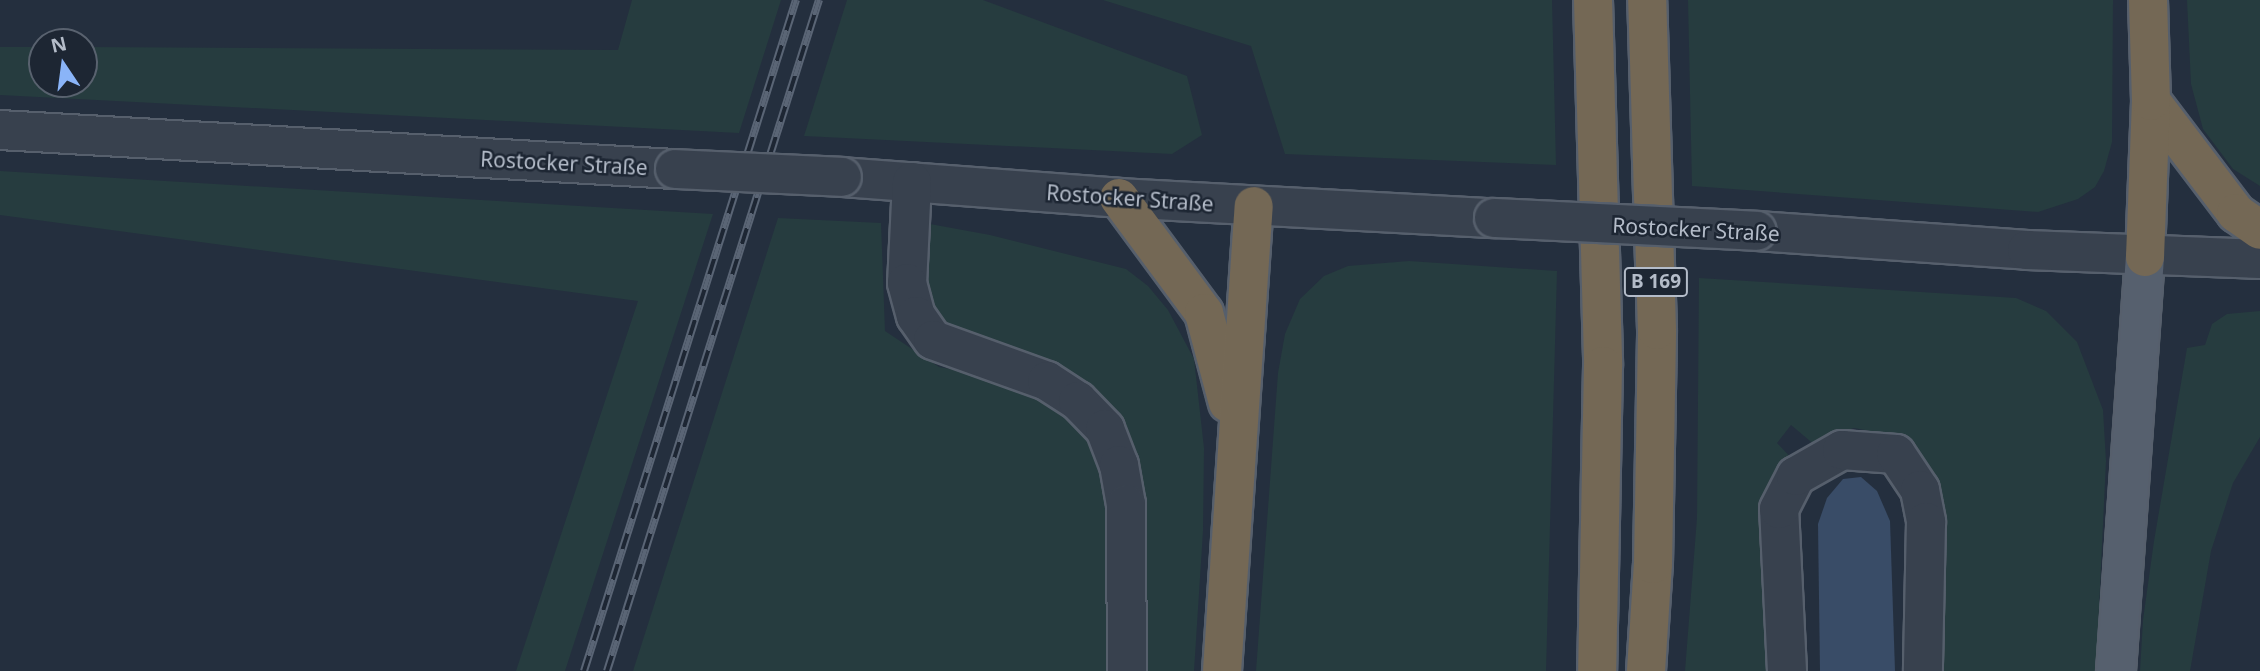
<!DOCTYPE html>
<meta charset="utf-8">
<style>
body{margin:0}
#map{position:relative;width:2260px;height:671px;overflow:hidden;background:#242f3e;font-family:"Noto Sans",sans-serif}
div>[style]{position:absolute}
.green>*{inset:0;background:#263c3f}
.water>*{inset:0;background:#394c67}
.roads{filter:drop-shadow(2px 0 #565f6c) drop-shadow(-2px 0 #565f6c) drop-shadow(0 2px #565f6c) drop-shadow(0 -2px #565f6c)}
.minor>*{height:38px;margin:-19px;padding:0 19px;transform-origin:19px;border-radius:19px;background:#38414e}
.major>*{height:38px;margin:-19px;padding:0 19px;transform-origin:19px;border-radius:19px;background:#56606e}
.highway>*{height:38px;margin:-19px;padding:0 19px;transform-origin:19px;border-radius:19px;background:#746855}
.rail>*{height:8px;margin-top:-4px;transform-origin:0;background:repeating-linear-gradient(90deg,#1d2633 0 16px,#5a6575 0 32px);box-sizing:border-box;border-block:2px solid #5a6575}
.bridges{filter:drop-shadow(2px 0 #565f6c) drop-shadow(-2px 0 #565f6c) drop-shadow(0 2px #565f6c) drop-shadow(0 -2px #565f6c)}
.minor-bridge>*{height:38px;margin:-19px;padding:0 19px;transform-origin:19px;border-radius:19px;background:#38414e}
span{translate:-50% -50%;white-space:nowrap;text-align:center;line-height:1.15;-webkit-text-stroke:5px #1d2633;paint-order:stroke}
.shield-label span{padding:2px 5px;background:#1d2633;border:2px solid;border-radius:5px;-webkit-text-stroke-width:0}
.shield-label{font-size:19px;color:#b4bcc9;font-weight:700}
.street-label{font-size:21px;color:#b4bcc9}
.north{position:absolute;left:28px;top:28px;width:70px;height:70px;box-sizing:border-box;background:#1d2633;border:2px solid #59626f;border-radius:50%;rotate:347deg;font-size:19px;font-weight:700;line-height:28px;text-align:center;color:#b4bcc9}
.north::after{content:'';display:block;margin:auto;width:24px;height:32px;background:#8ab4f8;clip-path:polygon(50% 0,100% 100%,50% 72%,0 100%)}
</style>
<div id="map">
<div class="green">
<i style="clip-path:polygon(632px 0,781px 0,739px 133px,0 95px,0 47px,42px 47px,42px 84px,84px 84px,84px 47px,618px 50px)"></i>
<i style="clip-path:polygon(847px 0,983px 0,1187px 76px,1202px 135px,1172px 154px,804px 136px)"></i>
<i style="clip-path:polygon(1103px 0,1552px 0,1556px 165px,1285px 154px,1251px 46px)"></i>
<i style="clip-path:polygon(1688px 0,2113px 0,2112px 142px,2104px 171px,2095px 187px,2078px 199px,2038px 212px,1692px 186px)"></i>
<i style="clip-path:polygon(2187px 0,2260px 0,2260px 186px,2233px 169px,2203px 129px,2191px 84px)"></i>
<i style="clip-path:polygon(0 171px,713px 214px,565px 671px,516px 671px,638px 301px,0 215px)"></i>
<i style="clip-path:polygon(778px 218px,881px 223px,885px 331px,939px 367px,1005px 379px,1070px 408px,1099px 452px,1114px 518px,1115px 671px,633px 671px)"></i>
<i style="clip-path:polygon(930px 224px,990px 235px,1126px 269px,1148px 286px,1168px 310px,1194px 359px,1204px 448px,1203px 531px,1194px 671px,1139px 671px,1136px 469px,963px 333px,948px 325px,929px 304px,925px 289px)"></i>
<i style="clip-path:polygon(1409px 261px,1557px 271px,1546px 671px,1256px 671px,1278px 373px,1285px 334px,1300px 299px,1324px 276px,1348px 266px)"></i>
<i style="clip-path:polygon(1699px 278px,2016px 298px,2046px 311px,2077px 342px,2103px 410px,2106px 461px,2096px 671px,1935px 671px,1909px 445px,1881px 433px,1854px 428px,1828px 436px,1816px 446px,1791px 425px,1777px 443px,1795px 462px,1777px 671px,1685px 671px,1697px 518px)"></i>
<i style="clip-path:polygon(2260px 311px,2260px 437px,2233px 483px,2211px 551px,2190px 671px,2140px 671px,2143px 620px,2154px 541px,2187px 348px,2205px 345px,2212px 324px,2227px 314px)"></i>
</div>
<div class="water">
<i style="clip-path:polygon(1861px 477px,1877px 491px,1890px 521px,1895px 671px,1820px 671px,1818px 524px,1827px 498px,1843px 479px)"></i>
</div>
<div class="roads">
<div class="minor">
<i style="left:0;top:130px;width:676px;rotate:3.31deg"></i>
<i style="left:842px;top:177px;width:278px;rotate:4.3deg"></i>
<i style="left:1119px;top:198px;width:376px;rotate:3.1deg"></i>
<i style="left:912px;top:182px;width:101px;rotate:92.8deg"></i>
<i style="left:907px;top:283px;width:34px;rotate:75deg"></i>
<i style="left:916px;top:316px;width:29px;rotate:55deg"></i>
<i style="left:933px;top:340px;width:121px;rotate:19.8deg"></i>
<i style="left:1047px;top:381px;width:37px;rotate:33deg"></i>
<i style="left:1078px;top:401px;width:39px;rotate:46deg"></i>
<i style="left:1105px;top:429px;width:39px;rotate:69deg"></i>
<i style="left:1119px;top:465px;width:40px;rotate:80deg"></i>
<i style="left:1126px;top:504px;width:167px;rotate:89.7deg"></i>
<i style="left:1757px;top:231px;width:271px;rotate:4deg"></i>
<i style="left:2027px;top:250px;width:233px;rotate:2.2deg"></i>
<i style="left:1787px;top:671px;width:162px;rotate:-92.8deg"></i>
<i style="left:1779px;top:509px;width:37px;rotate:-63deg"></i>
<i style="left:1796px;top:476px;width:53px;rotate:-29.5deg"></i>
<i style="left:1842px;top:450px;width:54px;rotate:4.2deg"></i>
<i style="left:1896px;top:454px;width:43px;rotate:56.3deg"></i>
<i style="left:1920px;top:490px;width:33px;rotate:79deg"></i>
<i style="left:1926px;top:522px;width:149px;rotate:91.2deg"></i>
</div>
<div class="major">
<i style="left:2116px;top:671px;width:415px;rotate:-86deg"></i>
</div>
<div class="highway">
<i style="left:1593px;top:0;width:366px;rotate:88.4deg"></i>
<i style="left:1603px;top:366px;width:305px;rotate:91.1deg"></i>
<i style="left:2151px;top:101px;width:141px;rotate:52.8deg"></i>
<i style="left:2236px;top:213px;width:29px;rotate:35deg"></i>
<i style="left:1119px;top:198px;width:143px;rotate:53.5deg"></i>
<i style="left:1204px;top:313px;width:93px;rotate:75.1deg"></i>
<i style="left:2145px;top:257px;width:156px;rotate:-87.8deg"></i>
<i style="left:2151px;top:101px;width:101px;rotate:-91.7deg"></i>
<i style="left:1222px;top:671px;width:466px;rotate:-86.1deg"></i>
<i style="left:1646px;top:671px;width:107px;rotate:-86.3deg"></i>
<i style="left:1653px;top:564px;width:234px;rotate:-89deg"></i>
<i style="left:1657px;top:330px;width:330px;rotate:-91.7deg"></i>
</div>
</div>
<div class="rail">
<i style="left:584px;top:671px;width:704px;rotate:-72.47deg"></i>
<i style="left:607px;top:671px;width:704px;rotate:-72.47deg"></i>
</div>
<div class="bridges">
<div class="minor-bridge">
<i style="left:675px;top:169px;width:167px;rotate:2.7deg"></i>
<i style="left:1494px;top:218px;width:263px;rotate:2.8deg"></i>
</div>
</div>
<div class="shield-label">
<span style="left:1656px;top:282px">B 169</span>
</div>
<div class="street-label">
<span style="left:564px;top:163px;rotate:3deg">Rostocker Straße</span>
<span style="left:1130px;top:198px;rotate:4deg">Rostocker Straße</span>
<span style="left:1696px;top:229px;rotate:3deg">Rostocker Straße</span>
</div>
<div class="north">N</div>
</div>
